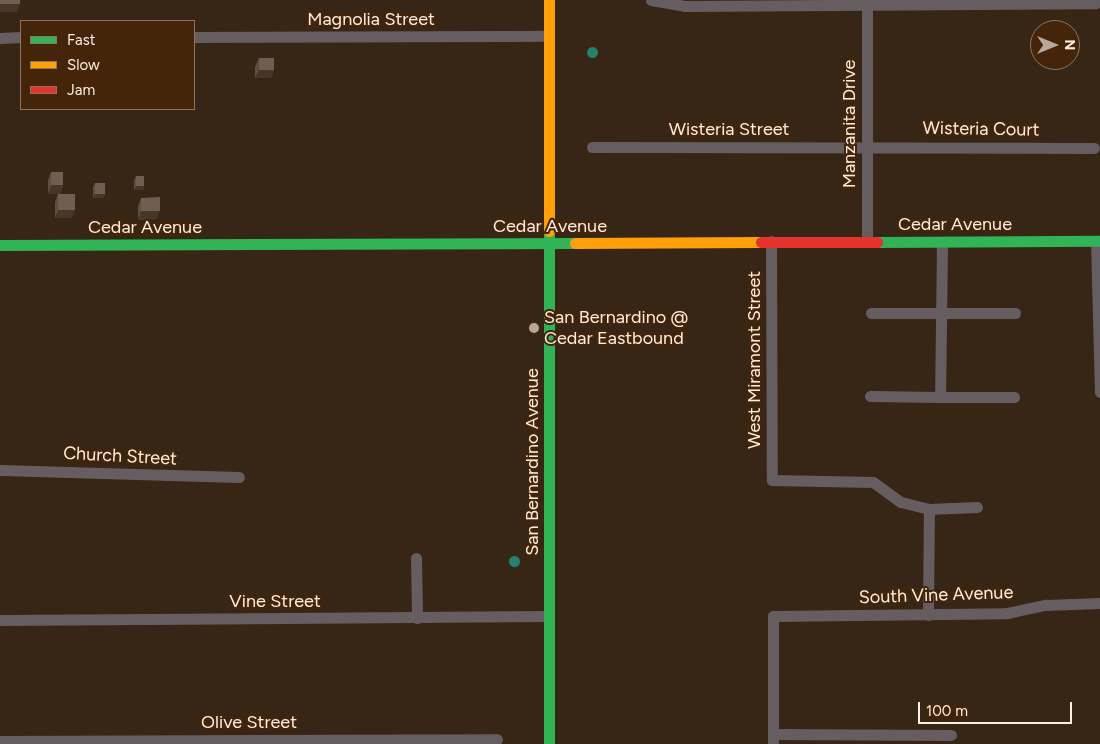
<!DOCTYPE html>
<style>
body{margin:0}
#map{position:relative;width:1100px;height:744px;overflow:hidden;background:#372616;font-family:Figtree,sans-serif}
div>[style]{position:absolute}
.water>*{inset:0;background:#25806d}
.round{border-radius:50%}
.street>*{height:11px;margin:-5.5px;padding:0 5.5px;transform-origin:5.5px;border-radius:5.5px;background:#665d61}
.fast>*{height:11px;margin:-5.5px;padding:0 5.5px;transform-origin:5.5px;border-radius:5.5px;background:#30b455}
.slow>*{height:11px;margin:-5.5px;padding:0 5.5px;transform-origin:5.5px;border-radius:5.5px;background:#ff9f0a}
.jam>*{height:11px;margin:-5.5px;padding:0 5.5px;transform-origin:5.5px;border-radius:5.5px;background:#e5322d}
.wall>*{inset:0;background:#5d4e40}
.shaded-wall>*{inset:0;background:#473728}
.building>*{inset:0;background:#6e5f52}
.dots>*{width:14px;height:14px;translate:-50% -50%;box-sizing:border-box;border:2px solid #442509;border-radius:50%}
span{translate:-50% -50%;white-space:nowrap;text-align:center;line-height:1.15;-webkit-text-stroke:4px #442509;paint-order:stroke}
.street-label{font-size:18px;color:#fdede2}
.poi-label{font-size:18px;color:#fdede2}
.left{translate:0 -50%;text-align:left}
.legend{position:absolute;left:20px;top:20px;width:175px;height:90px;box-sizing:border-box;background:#442509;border:1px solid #8e7560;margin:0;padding:6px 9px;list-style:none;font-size:15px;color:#fdede2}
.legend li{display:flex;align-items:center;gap:10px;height:25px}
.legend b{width:25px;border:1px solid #8e7560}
.north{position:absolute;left:1030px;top:20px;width:50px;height:50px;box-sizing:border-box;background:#442509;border:1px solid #8e7560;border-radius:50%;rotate:90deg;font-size:14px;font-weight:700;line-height:20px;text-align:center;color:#fdede2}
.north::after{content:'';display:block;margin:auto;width:18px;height:22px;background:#b8a79b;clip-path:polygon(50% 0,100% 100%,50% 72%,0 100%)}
.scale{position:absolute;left:918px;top:702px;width:154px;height:22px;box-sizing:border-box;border:2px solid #fdede2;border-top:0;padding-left:6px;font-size:15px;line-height:18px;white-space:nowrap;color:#fdede2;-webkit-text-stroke:4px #442509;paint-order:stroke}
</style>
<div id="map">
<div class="water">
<i class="round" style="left:586.5px;top:46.5px;width:11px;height:11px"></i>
<i class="round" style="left:508.5px;top:555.5px;width:11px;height:11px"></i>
</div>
<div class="street">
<i style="left:651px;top:0;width:35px;rotate:10deg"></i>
<i style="left:685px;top:6px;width:411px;rotate:-0.4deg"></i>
<i style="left:194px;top:37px;width:355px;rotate:-0.2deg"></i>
<i style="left:0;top:38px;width:21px;rotate:-3deg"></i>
<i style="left:592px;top:147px;width:502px;rotate:0.11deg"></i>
<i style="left:771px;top:241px;width:239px;rotate:89.8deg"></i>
<i style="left:772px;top:480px;width:101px;rotate:1.1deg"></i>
<i style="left:873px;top:482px;width:34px;rotate:36deg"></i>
<i style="left:901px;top:502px;width:29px;rotate:14deg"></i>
<i style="left:929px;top:509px;width:48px;rotate:-2.4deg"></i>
<i style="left:1096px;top:241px;width:151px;rotate:88.5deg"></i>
<i style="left:867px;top:242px;width:237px;rotate:-90deg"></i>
<i style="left:942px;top:242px;width:155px;rotate:90.7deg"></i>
<i style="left:940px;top:397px;width:74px"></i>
<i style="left:871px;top:313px;width:144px"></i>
<i style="left:870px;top:396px;width:70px;rotate:0.8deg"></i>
<i style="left:0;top:470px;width:239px;rotate:1.7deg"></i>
<i style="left:416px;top:558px;width:60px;rotate:89deg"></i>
<i style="left:928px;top:615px;width:106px;rotate:-89.5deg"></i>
<i style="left:0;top:620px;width:549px;rotate:-0.42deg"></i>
<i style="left:773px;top:734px;width:178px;rotate:0.3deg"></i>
<i style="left:0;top:741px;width:497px;rotate:-0.2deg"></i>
<i style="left:773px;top:744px;width:128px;rotate:-90deg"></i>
<i style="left:773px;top:616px;width:234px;rotate:-0.7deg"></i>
<i style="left:1007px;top:613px;width:40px;rotate:-12deg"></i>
<i style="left:1046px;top:605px;width:54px;rotate:-2.1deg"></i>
</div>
<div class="fast">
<i style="left:549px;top:231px;width:513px;rotate:90deg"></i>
<i style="left:877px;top:242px;width:223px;rotate:-0.3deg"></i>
<i style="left:0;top:245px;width:575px;rotate:-0.2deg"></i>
</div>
<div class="slow">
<i style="left:549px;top:0;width:231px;rotate:90deg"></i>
<i style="left:575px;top:243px;width:186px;rotate:-0.3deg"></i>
</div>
<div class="jam">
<i style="left:761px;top:242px;width:116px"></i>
</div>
<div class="wall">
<i style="clip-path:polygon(259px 58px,274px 70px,271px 78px,255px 78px,255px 67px)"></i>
<i style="clip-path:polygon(51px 172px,63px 185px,60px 194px,48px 194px,48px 180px)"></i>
<i style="clip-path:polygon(136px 176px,144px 186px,143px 190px,134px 190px,134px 180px)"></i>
<i style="clip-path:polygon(95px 183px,105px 194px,103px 198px,93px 198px,93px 187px)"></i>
<i style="clip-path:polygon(58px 194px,72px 218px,55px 218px,55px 202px)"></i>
<i style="clip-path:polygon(141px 198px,157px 219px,138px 220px,138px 206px)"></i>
</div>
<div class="shaded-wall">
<i style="clip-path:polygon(0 4px,20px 4px,17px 12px,0 12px)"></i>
<i style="clip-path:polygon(259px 70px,274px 70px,271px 78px,255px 78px)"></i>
<i style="clip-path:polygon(51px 185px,63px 185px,60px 194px,48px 194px)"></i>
<i style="clip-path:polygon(136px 186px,144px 186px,143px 190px,134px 190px)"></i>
<i style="clip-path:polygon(95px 194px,105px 194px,103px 198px,93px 198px)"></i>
<i style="clip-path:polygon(58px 210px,75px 210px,72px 218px,55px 218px)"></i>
<i style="clip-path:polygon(141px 211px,160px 211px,157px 219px,138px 220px)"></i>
</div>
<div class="building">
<i style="clip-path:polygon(0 0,20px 0,20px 4px,0 4px)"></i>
<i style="clip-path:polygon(259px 58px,274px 58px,274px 70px,259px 70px)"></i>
<i style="clip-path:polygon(51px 172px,63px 172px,63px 185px,51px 185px)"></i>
<i style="clip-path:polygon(136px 176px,144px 176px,144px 186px,136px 186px)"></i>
<i style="clip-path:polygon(95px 183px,105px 183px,105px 194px,95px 194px)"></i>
<i style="clip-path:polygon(58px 194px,75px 194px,75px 210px,58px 210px)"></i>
<i style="clip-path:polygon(160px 197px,160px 211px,141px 211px,141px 198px)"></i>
</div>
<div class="dots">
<i style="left:534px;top:328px;background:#b8a79b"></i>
</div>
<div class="street-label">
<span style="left:371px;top:19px">Magnolia Street</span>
<span style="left:849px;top:124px;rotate:-90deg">Manzanita Drive</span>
<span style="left:729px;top:129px">Wisteria Street</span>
<span style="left:981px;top:129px;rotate:1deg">Wisteria Court</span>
<span style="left:955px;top:224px">Cedar Avenue</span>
<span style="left:550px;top:226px">Cedar Avenue</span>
<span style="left:145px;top:227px">Cedar Avenue</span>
<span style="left:754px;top:360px;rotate:-90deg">West Miramont Street</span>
<span style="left:120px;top:456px;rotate:3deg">Church Street</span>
<span style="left:532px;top:462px;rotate:-90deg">San Bernardino Avenue</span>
<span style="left:936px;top:595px;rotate:-2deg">South Vine Avenue</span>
<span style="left:275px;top:601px">Vine Street</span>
<span style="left:249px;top:722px">Olive Street</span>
</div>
<div class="poi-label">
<span class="left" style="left:544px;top:328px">San Bernardino @<br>Cedar Eastbound</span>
</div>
<ul class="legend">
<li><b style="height:6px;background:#30b455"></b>Fast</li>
<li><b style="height:6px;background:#ff9f0a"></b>Slow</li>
<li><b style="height:6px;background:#e5322d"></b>Jam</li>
</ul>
<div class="north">N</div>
<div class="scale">100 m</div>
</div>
